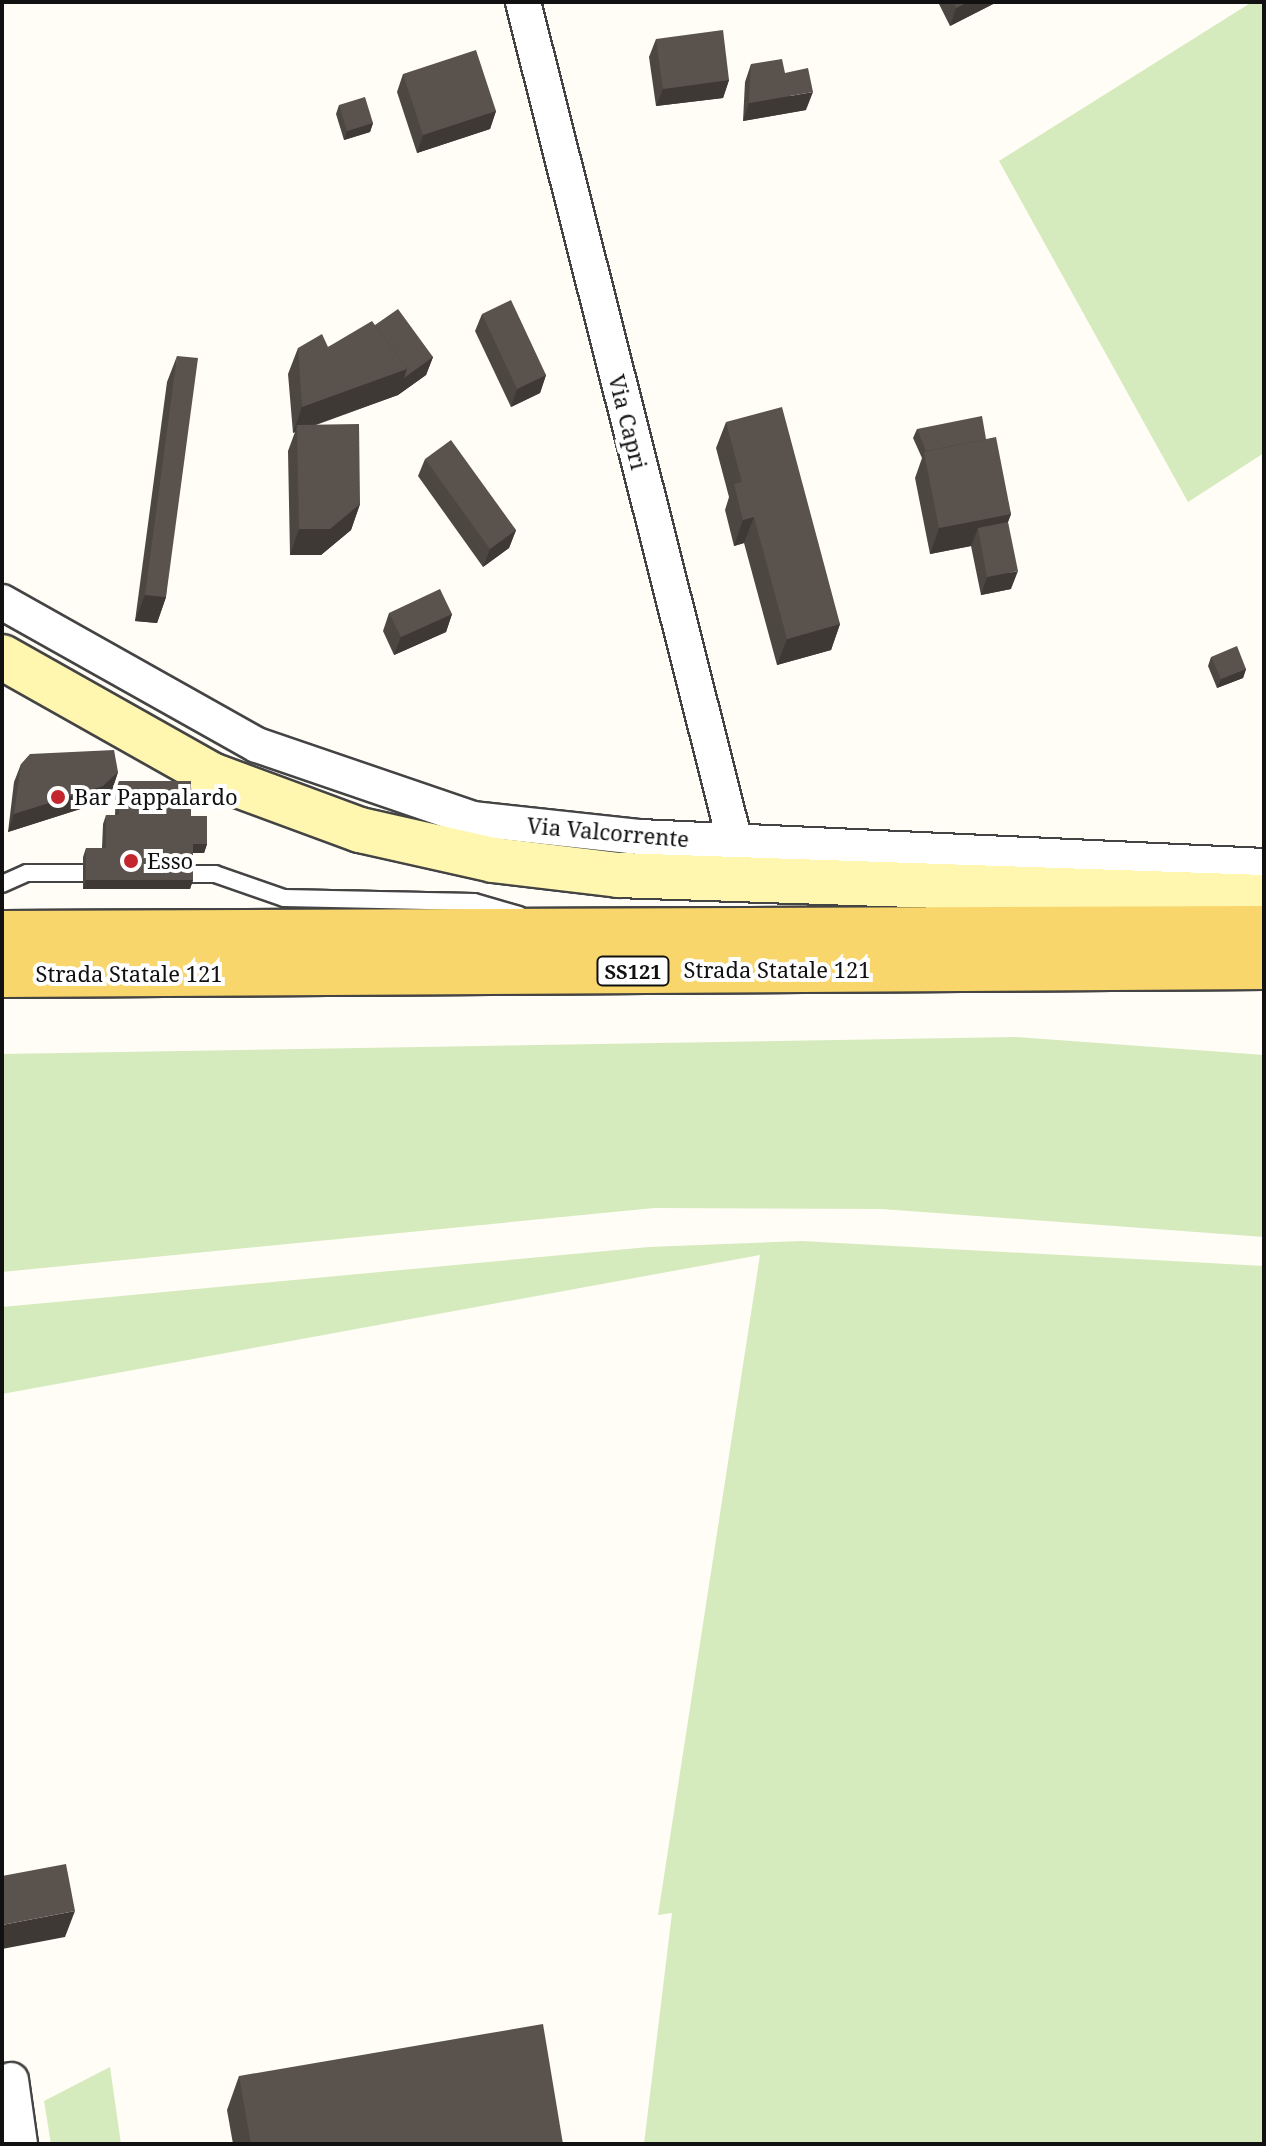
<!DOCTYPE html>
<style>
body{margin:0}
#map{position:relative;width:1266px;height:2146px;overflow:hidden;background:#fffdf5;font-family:"Noto Serif",serif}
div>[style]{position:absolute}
.green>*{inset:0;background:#d5ebbd}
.roads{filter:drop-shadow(2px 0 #444) drop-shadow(-2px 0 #444) drop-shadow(0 2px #444) drop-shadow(0 -2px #444)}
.service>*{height:16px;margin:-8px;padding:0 8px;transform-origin:8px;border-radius:8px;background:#fff}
.minor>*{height:34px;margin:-17px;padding:0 17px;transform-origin:17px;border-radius:17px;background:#fff}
.secondary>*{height:44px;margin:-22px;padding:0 22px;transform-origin:22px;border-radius:22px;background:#fff6b0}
.primary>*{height:44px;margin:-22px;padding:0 22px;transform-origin:22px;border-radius:22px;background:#f9d66b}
.wall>*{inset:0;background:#4d4742}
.shaded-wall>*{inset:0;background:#3f3936}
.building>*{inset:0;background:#5a524d}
.dots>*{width:22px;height:22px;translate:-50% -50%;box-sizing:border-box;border:4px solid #fff;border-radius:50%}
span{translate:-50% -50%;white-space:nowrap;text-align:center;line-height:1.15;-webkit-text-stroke:8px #fff;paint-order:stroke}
.shield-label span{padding:2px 6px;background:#fff;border:2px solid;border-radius:6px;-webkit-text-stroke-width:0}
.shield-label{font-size:20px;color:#111;font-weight:700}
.street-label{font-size:22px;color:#111}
.poi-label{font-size:22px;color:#111}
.left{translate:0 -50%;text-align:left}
.frame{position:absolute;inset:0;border:4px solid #111;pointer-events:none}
</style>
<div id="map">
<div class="green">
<i style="clip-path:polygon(1252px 2px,1264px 2px,1264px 453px,1188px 502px,999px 161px)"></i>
<i style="clip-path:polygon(1016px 1037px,1264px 1055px,1264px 1237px,882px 1209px,654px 1208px,2px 1272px,2px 1054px)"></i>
<i style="clip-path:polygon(801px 1241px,1264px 1266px,1264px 2144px,644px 2144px,672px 1913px,658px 1915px,760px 1255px,2px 1394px,2px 1307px,649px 1247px)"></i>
<i style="clip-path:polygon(110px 2067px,121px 2144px,51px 2144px,44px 2101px)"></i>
</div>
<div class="roads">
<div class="service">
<i style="left:172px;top:874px;width:43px"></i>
<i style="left:215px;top:874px;width:73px;rotate:19.2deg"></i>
<i style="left:284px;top:898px;width:190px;rotate:1.2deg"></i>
<i style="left:474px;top:902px;width:47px;rotate:16.1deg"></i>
<i style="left:2px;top:884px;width:27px;rotate:-24deg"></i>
<i style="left:27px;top:873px;width:78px"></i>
</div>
<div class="minor">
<i style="left:523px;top:2px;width:866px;rotate:75.84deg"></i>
<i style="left:2px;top:602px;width:292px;rotate:29.3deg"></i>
<i style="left:257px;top:745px;width:228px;rotate:18.9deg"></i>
<i style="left:473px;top:819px;width:168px;rotate:6.2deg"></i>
<i style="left:640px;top:837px;width:625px;rotate:2.66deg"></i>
<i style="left:11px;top:2080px;width:65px;rotate:82deg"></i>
</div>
<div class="secondary">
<i style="left:2px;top:657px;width:240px;rotate:29.4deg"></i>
<i style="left:211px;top:775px;width:159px;rotate:20.3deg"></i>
<i style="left:360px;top:830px;width:136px;rotate:12.7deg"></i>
<i style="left:493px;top:860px;width:126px;rotate:6.8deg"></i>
<i style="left:618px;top:875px;width:646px;rotate:1.95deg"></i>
</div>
<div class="primary">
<i style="left:2px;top:933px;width:1262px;rotate:-0.23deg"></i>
<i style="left:2px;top:975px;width:1262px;rotate:-0.36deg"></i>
</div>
</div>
<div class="wall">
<i style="clip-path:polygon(938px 2px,997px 2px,950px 26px)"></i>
<i style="clip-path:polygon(656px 39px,729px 80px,723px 98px,656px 106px,649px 57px)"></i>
<i style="clip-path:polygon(751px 64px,806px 110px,743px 121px,745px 82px)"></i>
<i style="clip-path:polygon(403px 74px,496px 111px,490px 129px,417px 153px,397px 92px)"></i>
<i style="clip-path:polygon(339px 105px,373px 123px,370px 132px,344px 140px,336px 114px)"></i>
<i style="clip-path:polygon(482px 314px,546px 375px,540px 393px,511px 407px,475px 331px)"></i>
<i style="clip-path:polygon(375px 325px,433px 357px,426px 375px,398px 395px,316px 425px,360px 504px,351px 530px,321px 555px,290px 555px,288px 451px,295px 432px,293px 433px,288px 374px,298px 348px,328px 347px)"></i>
<i style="clip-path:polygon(177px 356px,166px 597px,157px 623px,135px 621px,167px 382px)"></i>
<i style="clip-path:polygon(726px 422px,840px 624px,831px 650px,777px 665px,744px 543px,734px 546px,725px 510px,729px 497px,716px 448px)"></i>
<i style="clip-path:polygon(917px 429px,986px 439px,1011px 514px,1008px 522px,1011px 589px,981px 595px,971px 546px,930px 554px,915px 478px,922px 458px,913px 438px)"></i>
<i style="clip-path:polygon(425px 459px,516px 530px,509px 548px,483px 567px,418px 476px)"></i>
<i style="clip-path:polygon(389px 613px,452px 614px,446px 632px,394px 655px,383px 631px)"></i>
<i style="clip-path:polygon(1211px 657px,1246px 669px,1243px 678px,1217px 688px,1208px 666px)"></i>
<i style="clip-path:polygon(21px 764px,118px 772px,112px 790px,96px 804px,8px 832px,14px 782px)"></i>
<i style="clip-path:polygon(119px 781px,191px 816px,207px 844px,204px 853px,193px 853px,193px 880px,190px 889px,83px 889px,83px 857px,86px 848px,102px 848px,103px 824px,106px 815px,115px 815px,116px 790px)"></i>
<i style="clip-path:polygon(239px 2076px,563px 2144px,233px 2144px,227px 2110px)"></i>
</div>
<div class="shaded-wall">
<i style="clip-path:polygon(968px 2px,997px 2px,950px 26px,956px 8px)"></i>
<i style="clip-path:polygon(729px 80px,723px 98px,656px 106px,663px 89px)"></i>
<i style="clip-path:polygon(813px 92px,806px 110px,743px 121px,749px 103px)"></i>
<i style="clip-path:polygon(496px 111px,490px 129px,417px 153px,423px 135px)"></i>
<i style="clip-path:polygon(373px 123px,370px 132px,344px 140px,347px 131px)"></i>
<i style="clip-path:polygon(433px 357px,426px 375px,398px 395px,297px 431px,297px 425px,295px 432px,293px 433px,302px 407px)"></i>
<i style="clip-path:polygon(546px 375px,540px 393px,511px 407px,517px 389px)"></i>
<i style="clip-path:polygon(360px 504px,351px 530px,321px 555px,290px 555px,299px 529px)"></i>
<i style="clip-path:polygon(1011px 514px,1001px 540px,978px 528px,971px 546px,930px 554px,939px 528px)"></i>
<i style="clip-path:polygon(754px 517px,744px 543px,734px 546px,743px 520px)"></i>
<i style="clip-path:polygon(516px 530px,509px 548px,483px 567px,490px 549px)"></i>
<i style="clip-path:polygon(1018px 571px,1011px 589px,981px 595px,987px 577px)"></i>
<i style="clip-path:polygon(145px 595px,166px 597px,157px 623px,135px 621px)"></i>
<i style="clip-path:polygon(452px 614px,446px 632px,394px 655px,401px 637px)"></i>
<i style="clip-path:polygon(840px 624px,831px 650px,777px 665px,787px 639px)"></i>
<i style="clip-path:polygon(1246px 669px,1243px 678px,1217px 688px,1221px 679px)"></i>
<i style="clip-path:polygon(118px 772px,112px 790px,96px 804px,8px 832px,14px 814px)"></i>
<i style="clip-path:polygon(193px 844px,207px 844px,204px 853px,190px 853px)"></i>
<i style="clip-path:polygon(86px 880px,193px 880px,190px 889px,83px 889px)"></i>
<i style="clip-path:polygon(75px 1911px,65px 1937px,2px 1949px,2px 1925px)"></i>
</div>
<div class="building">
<i style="clip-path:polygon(953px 2px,968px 2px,956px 8px)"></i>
<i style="clip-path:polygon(723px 30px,729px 80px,663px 89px,656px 39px)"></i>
<i style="clip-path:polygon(476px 50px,496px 111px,423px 135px,403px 74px)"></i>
<i style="clip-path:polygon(782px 59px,785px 73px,808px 68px,813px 92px,749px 103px,751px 64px)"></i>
<i style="clip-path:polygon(365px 97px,373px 123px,347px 131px,339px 105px)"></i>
<i style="clip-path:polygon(511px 300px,546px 375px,517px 389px,482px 314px)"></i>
<i style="clip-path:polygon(398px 309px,433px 357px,404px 378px,407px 369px,375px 325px)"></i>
<i style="clip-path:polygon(372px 321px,407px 369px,302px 407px,298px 348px,322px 334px,328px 347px)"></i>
<i style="clip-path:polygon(177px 356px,198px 358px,166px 597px,145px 595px)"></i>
<i style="clip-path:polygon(782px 407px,840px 624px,787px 639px,754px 517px,743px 520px,734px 484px,742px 482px,726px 422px)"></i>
<i style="clip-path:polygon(982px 416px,986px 439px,926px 451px,917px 429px)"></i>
<i style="clip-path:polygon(359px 424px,360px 504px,330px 529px,299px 529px,297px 425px)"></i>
<i style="clip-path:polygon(996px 437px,1011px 514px,939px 528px,924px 452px)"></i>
<i style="clip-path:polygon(451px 440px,516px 530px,490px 549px,425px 459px)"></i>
<i style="clip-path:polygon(1008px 522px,1018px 571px,987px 577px,978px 528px)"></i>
<i style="clip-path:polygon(440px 589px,452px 614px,401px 637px,389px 613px)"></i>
<i style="clip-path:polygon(1237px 646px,1246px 669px,1221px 679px,1211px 657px)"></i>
<i style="clip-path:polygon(114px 750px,118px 772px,103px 786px,14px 814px,21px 764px,30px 754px)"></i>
<i style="clip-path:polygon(119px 781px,191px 781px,191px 816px,207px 816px,207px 844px,193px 844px,193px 880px,86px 880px,86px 848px,106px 848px,106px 815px,119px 815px)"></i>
<i style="clip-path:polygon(66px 1864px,75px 1911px,2px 1925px,2px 1876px)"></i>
<i style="clip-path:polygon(543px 2024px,563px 2144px,251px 2144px,239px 2076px)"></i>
</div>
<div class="dots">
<i style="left:58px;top:797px;background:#c4262e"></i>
<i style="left:131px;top:861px;background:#c4262e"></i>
</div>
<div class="shield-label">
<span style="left:633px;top:971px">SS121</span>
</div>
<div class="street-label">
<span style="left:628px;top:422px;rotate:76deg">Via Capri</span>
<span style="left:608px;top:832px;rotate:5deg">Via Valcorrente</span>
<span style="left:777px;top:970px">Strada Statale 121</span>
<span style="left:129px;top:974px">Strada Statale 121</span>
</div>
<div class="poi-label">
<span class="left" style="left:74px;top:797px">Bar Pappalardo</span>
<span class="left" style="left:147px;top:861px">Esso</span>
</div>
<div class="frame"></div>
</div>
